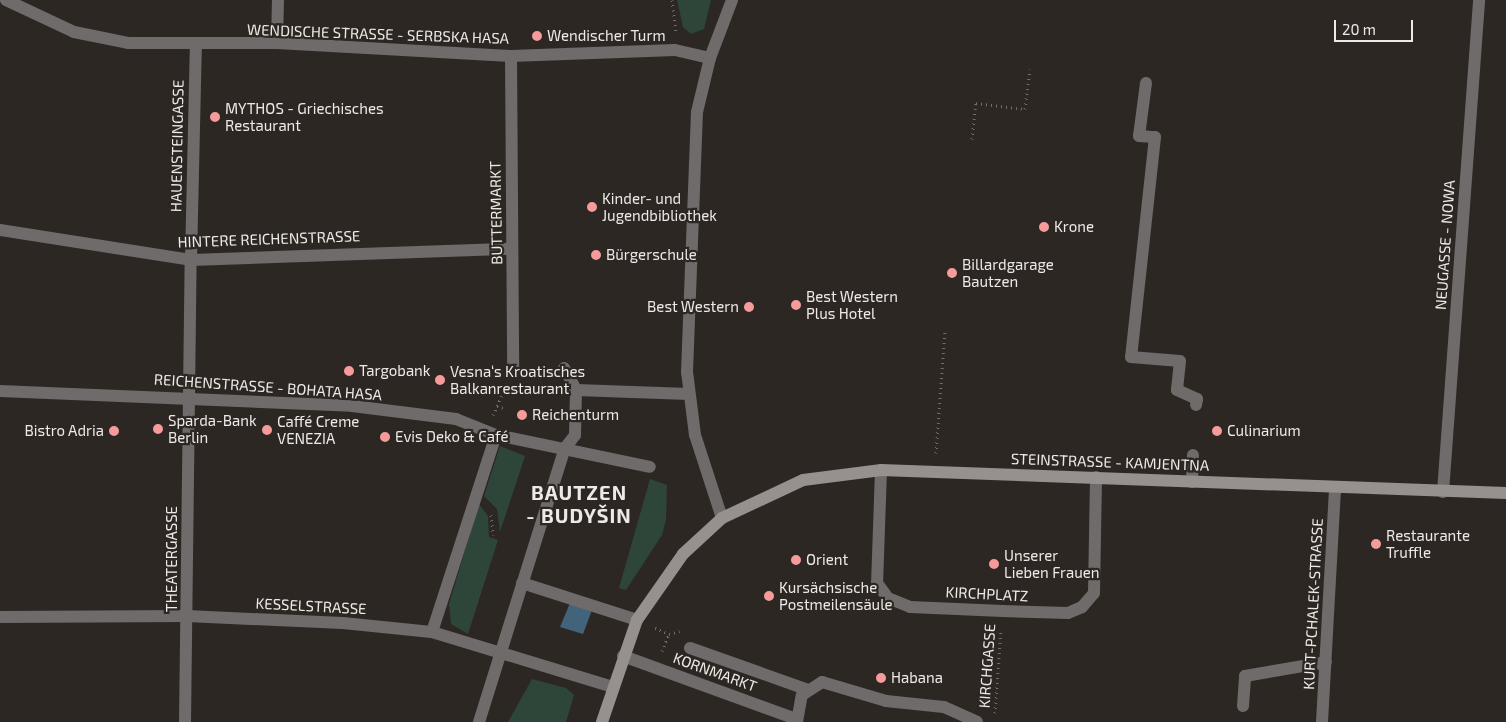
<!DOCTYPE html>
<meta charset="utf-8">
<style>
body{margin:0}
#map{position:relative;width:1506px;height:722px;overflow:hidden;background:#2d2724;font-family:"Exo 2",sans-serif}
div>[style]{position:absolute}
.green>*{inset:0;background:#2d4639}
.water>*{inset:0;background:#42647b}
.path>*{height:3px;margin-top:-1.5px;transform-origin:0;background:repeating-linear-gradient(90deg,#736d6a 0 1px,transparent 0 5px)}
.service>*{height:12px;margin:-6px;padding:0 6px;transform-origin:6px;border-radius:6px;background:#6f6b6a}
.pedestrian>*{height:12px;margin:-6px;padding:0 6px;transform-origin:6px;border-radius:6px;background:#6f6b6a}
.minor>*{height:12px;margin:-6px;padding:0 6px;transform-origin:6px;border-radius:6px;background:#6f6b6a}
.secondary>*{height:12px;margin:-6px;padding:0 6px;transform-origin:6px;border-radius:6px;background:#96908f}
.dots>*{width:14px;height:14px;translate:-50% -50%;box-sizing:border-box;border:2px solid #2d2724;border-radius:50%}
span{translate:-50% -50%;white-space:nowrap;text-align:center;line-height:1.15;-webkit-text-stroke:4.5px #2d2724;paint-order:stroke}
.street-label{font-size:15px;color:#ede9e6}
.poi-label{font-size:15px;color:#ede9e6}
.left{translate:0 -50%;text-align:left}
.right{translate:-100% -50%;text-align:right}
.district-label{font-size:20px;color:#ede9e6;font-weight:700;letter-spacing:1px}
.scale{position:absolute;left:1334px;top:20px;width:79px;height:22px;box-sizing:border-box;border:2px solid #ede9e6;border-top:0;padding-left:6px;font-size:15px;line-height:18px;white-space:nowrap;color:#ede9e6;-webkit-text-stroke:4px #2d2724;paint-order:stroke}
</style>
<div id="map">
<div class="green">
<i style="clip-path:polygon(677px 0,711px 0,704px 29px,691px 34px,683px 27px)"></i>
<i style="clip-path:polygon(500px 446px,525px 456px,500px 532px,497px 509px,484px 496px)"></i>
<i style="clip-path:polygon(650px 479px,667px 485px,666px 519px,662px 535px,626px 590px,619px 588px)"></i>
<i style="clip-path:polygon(479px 504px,488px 516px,489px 537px,498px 540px,468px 634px,451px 624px,449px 604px)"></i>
<i style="clip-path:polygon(532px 679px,566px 688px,574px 695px,566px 722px,508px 722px)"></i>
</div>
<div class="water">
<i style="clip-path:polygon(570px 603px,592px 610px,583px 634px,560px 627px)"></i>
</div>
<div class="path">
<i style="left:672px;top:0;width:32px;rotate:83deg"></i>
<i style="left:972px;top:139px;width:36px;rotate:-84deg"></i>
<i style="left:976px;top:103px;width:49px;rotate:7deg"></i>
<i style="left:1025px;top:109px;width:40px;rotate:-82.9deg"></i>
<i style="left:533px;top:368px;width:13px"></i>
<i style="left:497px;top:406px;width:9px;rotate:18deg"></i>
<i style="left:493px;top:415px;width:32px;rotate:-66deg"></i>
<i style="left:936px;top:453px;width:122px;rotate:-85.8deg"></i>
<i style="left:491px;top:515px;width:20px;rotate:84deg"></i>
<i style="left:655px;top:628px;width:15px;rotate:23deg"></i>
<i style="left:669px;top:634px;width:11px;rotate:-15deg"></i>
<i style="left:662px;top:651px;width:18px;rotate:-68deg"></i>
<i style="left:995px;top:713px;width:84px;rotate:-85.9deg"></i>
</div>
<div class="service">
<i style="left:1146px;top:83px;width:53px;rotate:97.5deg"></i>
<i style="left:1139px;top:136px;width:16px;rotate:4deg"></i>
<i style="left:1155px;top:137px;width:221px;rotate:96.2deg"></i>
<i style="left:1131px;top:357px;width:49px;rotate:4.7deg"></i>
<i style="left:1180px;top:361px;width:29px;rotate:96deg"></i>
<i style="left:1177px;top:390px;width:22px;rotate:24deg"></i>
<i style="left:1197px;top:399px;width:6px;rotate:99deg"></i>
<i style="left:191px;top:260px;width:214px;rotate:-88.7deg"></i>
<i style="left:564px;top:368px;width:25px;rotate:61deg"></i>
<i style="left:1192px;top:482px;width:27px;rotate:-88deg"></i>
<i style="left:432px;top:632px;width:207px;rotate:-72deg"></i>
<i style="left:690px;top:648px;width:123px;rotate:19.5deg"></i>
<i style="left:1243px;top:706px;width:30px;rotate:-86deg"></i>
<i style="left:1245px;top:676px;width:82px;rotate:-9.8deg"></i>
</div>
<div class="pedestrian">
<i style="left:0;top:391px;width:352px;rotate:2.4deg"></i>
<i style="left:352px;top:406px;width:105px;rotate:7.1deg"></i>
<i style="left:456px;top:419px;width:43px;rotate:21.8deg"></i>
<i style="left:496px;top:435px;width:157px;rotate:11.7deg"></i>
<i style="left:522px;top:583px;width:121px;rotate:17.8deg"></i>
<i style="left:185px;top:722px;width:462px;rotate:-89.3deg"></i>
<i style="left:479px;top:722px;width:287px;rotate:-72.6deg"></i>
<i style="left:565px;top:448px;width:16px;rotate:-52deg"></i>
<i style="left:575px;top:435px;width:45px;rotate:-88.7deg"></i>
<i style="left:576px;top:390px;width:113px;rotate:2deg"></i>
</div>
<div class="minor">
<i style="left:6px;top:0;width:75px;rotate:25.2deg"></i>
<i style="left:74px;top:32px;width:55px;rotate:11.5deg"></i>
<i style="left:128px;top:43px;width:149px"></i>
<i style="left:277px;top:43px;width:234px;rotate:3.2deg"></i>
<i style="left:511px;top:56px;width:164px;rotate:-2.1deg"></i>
<i style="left:675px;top:50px;width:36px;rotate:13deg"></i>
<i style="left:277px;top:43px;width:43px;rotate:-88.7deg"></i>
<i style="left:511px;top:56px;width:312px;rotate:89.6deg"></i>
<i style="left:0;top:230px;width:193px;rotate:8.9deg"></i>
<i style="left:191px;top:260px;width:321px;rotate:-2deg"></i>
<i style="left:881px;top:470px;width:113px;rotate:92deg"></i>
<i style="left:877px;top:583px;width:19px;rotate:54deg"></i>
<i style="left:888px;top:598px;width:24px;rotate:22deg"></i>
<i style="left:910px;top:607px;width:93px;rotate:2.5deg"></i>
<i style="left:1003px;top:611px;width:65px;rotate:1.8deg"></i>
<i style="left:1068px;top:613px;width:15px;rotate:-23deg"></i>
<i style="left:1082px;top:607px;width:18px;rotate:-49deg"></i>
<i style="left:1094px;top:593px;width:116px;rotate:-89deg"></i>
<i style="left:1443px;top:492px;width:493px;rotate:-85.8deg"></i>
<i style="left:722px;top:518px;width:87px;rotate:-108deg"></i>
<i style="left:695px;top:435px;width:64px;rotate:-97.2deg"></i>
<i style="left:687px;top:372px;width:260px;rotate:-87.8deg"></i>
<i style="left:697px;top:112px;width:56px;rotate:-76.5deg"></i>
<i style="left:710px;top:58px;width:62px;rotate:-69.2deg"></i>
<i style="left:0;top:617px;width:187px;rotate:-0.3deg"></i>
<i style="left:187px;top:616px;width:156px;rotate:2.6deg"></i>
<i style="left:343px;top:623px;width:89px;rotate:5.8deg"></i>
<i style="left:432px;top:632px;width:189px;rotate:16.9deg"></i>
<i style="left:623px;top:656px;width:184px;rotate:20deg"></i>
<i style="left:797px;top:722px;width:27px;rotate:-80deg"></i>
<i style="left:802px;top:695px;width:24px;rotate:-33deg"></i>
<i style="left:822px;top:682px;width:67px;rotate:16.5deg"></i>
<i style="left:886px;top:701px;width:58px;rotate:5.9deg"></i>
<i style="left:944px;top:707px;width:36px;rotate:24deg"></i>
<i style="left:1322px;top:722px;width:234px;rotate:-86.8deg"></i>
</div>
<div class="secondary">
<i style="left:602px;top:722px;width:108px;rotate:-71.1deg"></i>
<i style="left:637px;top:620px;width:80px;rotate:-55.1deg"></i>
<i style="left:683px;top:554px;width:53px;rotate:-42.7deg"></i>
<i style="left:722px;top:518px;width:89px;rotate:-25.1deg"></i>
<i style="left:803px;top:480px;width:79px;rotate:-7.3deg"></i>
<i style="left:881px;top:470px;width:625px;rotate:2.11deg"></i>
</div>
<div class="dots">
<i style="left:537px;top:36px;background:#f59b9c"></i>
<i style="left:215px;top:117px;background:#f59b9c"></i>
<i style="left:592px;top:207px;background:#f59b9c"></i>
<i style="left:1044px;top:227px;background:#f59b9c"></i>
<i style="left:596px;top:255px;background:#f59b9c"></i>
<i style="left:952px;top:273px;background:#f59b9c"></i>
<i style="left:796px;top:305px;background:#f59b9c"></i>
<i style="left:749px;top:307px;background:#f59b9c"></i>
<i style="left:349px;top:371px;background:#f59b9c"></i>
<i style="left:440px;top:380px;background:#f59b9c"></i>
<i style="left:522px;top:415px;background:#f59b9c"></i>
<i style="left:158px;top:429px;background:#f59b9c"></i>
<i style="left:267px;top:430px;background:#f59b9c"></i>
<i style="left:114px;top:431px;background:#f59b9c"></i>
<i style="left:1217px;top:431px;background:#f59b9c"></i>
<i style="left:385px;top:437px;background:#f59b9c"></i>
<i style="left:1376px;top:544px;background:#f59b9c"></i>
<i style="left:796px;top:560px;background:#f59b9c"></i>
<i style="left:994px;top:564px;background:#f59b9c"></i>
<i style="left:769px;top:596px;background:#f59b9c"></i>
<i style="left:881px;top:678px;background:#f59b9c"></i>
</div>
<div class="street-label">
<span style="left:378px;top:34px;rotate:2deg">WENDISCHE STRASSE - SERBSKA HASA</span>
<span style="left:177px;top:146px;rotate:-89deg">HAUENSTEINGASSE</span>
<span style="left:496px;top:213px;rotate:-91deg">BUTTERMARKT</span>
<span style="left:269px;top:239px;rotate:-2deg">HINTERE REICHENSTRASSE</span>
<span style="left:1445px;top:245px;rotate:-86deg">NEUGASSE - NOWA</span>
<span style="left:268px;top:387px;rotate:4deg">REICHENSTRASSE - BOHATA HASA</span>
<span style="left:1110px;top:462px;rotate:2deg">STEINSTRASSE - KAMJENTNA</span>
<span style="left:172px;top:559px;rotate:-90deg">THEATERGASSE</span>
<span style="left:987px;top:594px;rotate:3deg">KIRCHPLATZ</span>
<span style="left:1313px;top:604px;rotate:-87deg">KURT-PCHALEK-STRASSE</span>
<span style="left:311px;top:606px;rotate:3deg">KESSELSTRASSE</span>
<span style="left:987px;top:666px;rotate:-86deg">KIRCHGASSE</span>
<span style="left:715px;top:672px;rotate:20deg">KORNMARKT</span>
</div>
<div class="poi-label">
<span class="left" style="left:547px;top:36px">Wendischer Turm</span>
<span class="left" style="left:225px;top:117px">MYTHOS - Griechisches<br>Restaurant</span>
<span class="left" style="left:602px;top:207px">Kinder- und<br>Jugendbibliothek</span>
<span class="left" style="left:1054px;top:227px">Krone</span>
<span class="left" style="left:606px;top:255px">Bürgerschule</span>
<span class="left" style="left:962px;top:273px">Billardgarage<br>Bautzen</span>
<span class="left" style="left:806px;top:305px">Best Western<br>Plus Hotel</span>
<span class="right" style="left:739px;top:307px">Best Western</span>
<span class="left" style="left:359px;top:371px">Targobank</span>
<span class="left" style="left:450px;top:380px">Vesna‘s Kroatisches<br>Balkanrestaurant</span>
<span class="left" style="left:532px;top:415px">Reichenturm</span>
<span class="left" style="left:168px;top:429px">Sparda-Bank<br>Berlin</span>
<span class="left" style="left:277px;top:430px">Caffé Creme<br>VENEZIA</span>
<span class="right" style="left:104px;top:431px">Bistro Adria</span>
<span class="left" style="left:1227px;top:431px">Culinarium</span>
<span class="left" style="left:395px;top:437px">Evis Deko &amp; Café</span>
<span class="left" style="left:1386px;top:544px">Restaurante<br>Truffle</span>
<span class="left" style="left:1004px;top:564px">Unserer<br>Lieben Frauen</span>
<span class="left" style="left:806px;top:560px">Orient</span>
<span class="left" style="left:779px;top:596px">Kursächsische<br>Postmeilensäule</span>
<span class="left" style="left:891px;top:678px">Habana</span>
</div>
<div class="district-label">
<span style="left:579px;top:504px">BAUTZEN<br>- BUDYŠIN</span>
</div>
<div class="scale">20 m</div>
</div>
